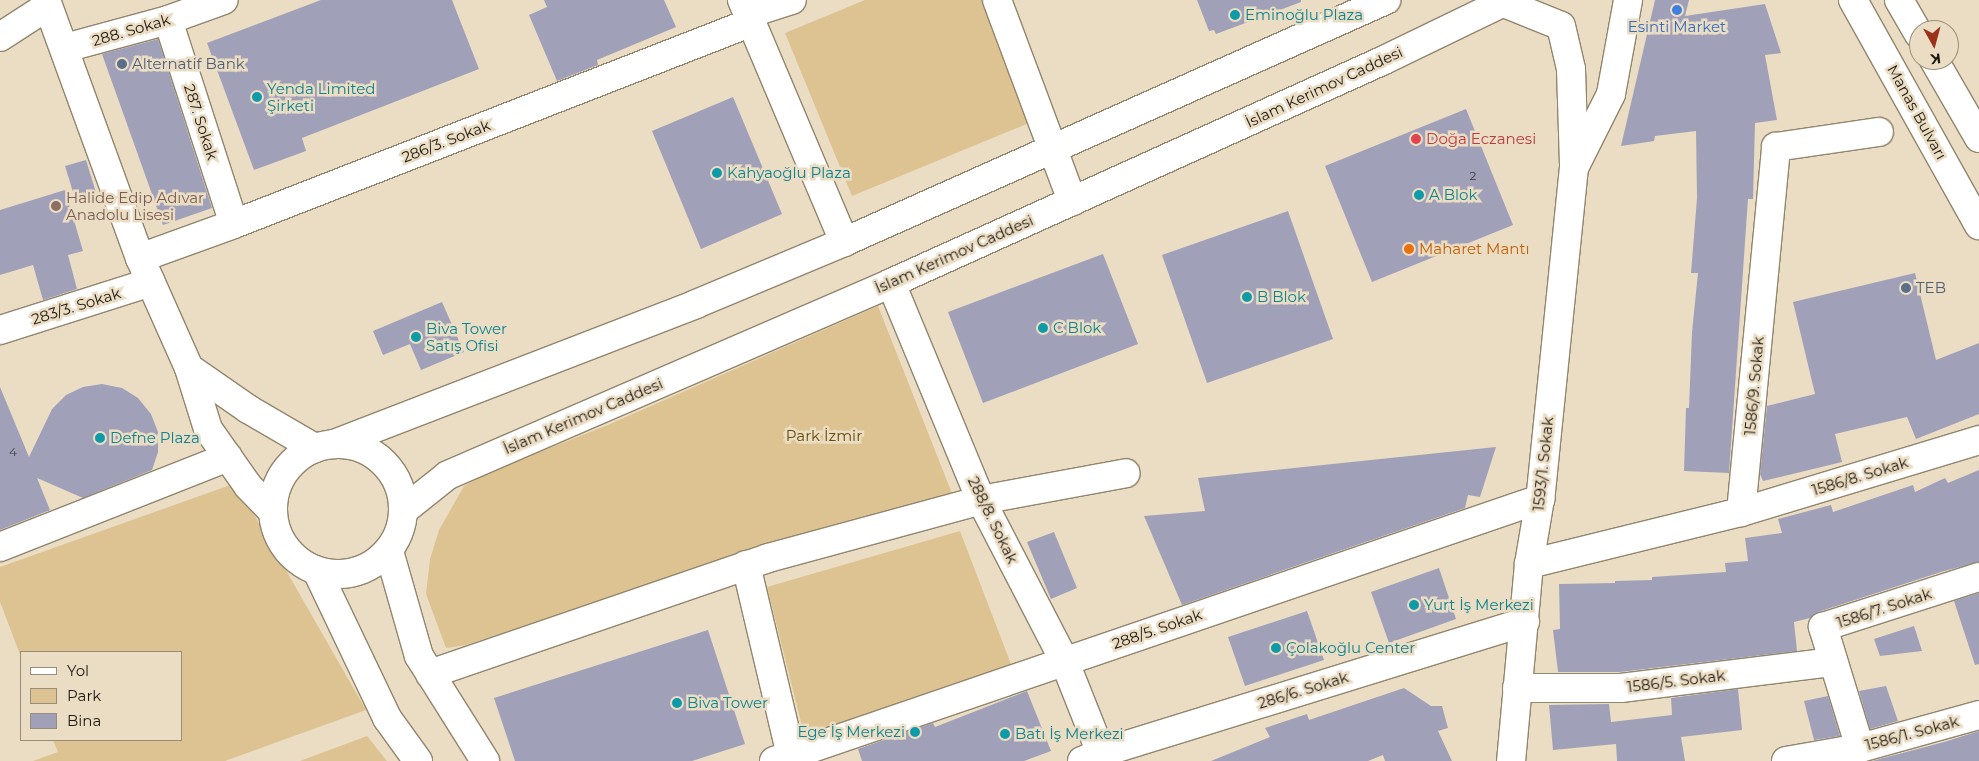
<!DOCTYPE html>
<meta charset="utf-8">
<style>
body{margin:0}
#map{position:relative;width:1979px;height:761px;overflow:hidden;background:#ebddc4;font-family:Montserrat,sans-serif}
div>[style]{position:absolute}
.green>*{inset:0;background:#ddc391}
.building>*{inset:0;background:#a1a0b9}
.roads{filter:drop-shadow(1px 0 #91856d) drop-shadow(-1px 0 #91856d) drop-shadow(0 1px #91856d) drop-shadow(0 -1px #91856d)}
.minor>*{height:28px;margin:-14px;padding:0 14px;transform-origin:14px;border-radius:14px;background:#fff}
.tertiary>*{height:28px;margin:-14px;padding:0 14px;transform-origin:14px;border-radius:14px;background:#fff}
.secondary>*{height:28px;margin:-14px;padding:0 14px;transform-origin:14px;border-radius:14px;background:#fff}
.secondary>.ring{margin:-14px;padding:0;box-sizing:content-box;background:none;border:28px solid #fff;border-radius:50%}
.primary>*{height:28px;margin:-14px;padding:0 14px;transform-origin:14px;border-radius:14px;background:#fff}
.dots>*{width:14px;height:14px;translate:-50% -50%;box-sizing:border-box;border:2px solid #ebddc4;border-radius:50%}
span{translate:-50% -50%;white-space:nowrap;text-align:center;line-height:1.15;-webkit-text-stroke:5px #ebddc4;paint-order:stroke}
.number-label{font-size:12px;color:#3e3a3a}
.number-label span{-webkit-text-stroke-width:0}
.culture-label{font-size:15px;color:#0d838f}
.left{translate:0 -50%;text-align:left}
.right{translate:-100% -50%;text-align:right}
.shop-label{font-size:15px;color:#366cbe}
.street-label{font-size:15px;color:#1d180f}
.service-label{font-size:15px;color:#4e5e75}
.health-label{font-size:15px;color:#be3a42}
.education-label{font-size:15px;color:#785e54}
.food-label{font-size:15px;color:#c56008}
.park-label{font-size:15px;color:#674b03}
.legend{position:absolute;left:20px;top:651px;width:162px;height:90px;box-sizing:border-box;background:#ebddc4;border:1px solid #998e7c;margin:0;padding:6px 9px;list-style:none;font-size:15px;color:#1d180f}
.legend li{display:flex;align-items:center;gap:10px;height:25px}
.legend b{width:25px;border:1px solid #998e7c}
.north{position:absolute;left:1909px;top:20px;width:50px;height:50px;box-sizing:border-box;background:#ebddc4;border:1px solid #998e7c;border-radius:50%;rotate:173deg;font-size:14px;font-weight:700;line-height:20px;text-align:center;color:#1d180f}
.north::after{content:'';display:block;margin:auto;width:18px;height:22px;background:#9b321c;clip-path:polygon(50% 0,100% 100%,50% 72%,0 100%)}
</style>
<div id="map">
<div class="green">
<i style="clip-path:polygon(865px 0,984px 0,1034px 121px,852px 196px,785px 33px)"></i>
<i style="clip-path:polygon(878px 306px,955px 501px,726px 561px,466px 645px,446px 648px,426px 594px,430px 559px,439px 530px,464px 486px,493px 470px,603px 427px)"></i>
<i style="clip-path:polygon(236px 483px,366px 710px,225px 761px,33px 761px,58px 752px,53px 740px,181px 740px,181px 652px,21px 652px,21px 657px,0 602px,0 567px)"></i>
<i style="clip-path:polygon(960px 531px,1014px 672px,806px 742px,767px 587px)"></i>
<i style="clip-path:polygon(367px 736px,387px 761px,300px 761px)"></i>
</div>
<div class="building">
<i style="clip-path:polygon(321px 0,452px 0,479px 69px,302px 138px,306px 151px,254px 170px,207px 43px)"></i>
<i style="clip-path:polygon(544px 0,664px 0,676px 27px,597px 60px,598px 65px,557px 81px,529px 15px,547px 7px)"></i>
<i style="clip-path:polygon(1197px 0,1301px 0,1301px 2px,1216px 34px,1214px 30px,1209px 31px)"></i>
<i style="clip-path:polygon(1655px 0,1689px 0,1685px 16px,1765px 4px,1781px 53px,1765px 55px,1777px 120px,1755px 123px,1753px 199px,1748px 199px,1729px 473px,1684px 471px,1686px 408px,1689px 408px,1692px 332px,1698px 273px,1691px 273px,1697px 198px,1696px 131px,1655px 136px,1654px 141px,1621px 146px)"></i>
<i style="clip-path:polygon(158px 39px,212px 208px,163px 225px,102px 54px)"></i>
<i style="clip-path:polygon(733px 97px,782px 214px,701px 249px,652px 131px)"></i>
<i style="clip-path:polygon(1466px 109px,1513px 225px,1372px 282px,1325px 166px)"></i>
<i style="clip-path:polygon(86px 160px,98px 199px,77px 205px,65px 166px)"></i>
<i style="clip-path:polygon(65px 190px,83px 251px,68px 255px,77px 289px,43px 300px,33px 265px,0 275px,0 210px)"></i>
<i style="clip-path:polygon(1288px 211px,1333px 339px,1207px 383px,1162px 255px)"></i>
<i style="clip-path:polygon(1103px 254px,1138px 344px,983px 403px,948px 312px)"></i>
<i style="clip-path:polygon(1915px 273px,1936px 360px,1979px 343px,1979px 414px,1916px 439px,1907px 417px,1835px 434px,1842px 462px,1763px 481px,1760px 474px,1767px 406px,1815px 394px,1793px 302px)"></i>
<i style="clip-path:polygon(442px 302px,464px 352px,421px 370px,410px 344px,383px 355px,373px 331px)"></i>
<i style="clip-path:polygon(102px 384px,122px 388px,138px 398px,151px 414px,158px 432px,158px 452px,152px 470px,83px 498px,37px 478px,50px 510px,0 530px,0 387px,29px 457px,52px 409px,66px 395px,83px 387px)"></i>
<i style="clip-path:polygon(1496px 447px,1480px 497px,1468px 495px,1465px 508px,1182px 605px,1144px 516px,1205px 511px,1198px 478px)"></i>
<i style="clip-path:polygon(1979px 470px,1979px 562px,1944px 571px,1818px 612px,1810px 618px,1794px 622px,1797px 651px,1620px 672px,1558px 672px,1553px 630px,1560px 629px,1559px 584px,1615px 583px,1615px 581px,1652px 580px,1652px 577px,1726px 572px,1725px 563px,1748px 561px,1745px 538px,1782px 533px,1778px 519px,1831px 505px,1833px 512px,1913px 485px,1915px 492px,1945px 478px,1948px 483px)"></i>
<i style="clip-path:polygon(1054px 532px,1077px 588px,1051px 599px,1027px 542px)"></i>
<i style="clip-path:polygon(1439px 568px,1456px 619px,1389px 643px,1371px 592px)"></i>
<i style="clip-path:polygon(1979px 593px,1979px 664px,1975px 665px,1954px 601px)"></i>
<i style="clip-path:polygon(1307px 611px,1324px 660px,1245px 686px,1228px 637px)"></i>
<i style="clip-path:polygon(1914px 626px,1922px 651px,1880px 656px,1874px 639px)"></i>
<i style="clip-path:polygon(708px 630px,745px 744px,692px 761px,515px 761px,494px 698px)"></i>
<i style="clip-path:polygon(1886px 686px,1898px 721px,1870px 729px,1859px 691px)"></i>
<i style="clip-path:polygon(1404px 688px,1431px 706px,1442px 706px,1448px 728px,1438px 731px,1452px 761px,1385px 761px,1383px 755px,1368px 761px,1211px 761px,1270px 737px,1265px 728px,1307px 714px,1309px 720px)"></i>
<i style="clip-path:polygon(1738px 689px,1742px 730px,1681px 737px,1685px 761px,1617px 761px,1616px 744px,1553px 750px,1549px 705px,1609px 704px,1611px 722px,1672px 715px,1671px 698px)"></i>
<i style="clip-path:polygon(1027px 691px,1051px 751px,1024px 761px,862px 761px,858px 749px,933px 723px,935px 727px)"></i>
<i style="clip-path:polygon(1828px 696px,1840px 736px,1814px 740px,1804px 701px)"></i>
<i style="clip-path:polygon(1979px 731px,1979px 761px,1872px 761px,1944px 742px)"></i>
</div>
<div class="roads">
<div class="minor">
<i style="left:742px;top:0;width:263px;rotate:67.1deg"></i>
<i style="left:997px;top:0;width:215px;rotate:69.5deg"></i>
<i style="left:748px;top:14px;width:46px;rotate:-17.7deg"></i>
<i style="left:168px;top:20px;width:214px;rotate:72.1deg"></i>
<i style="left:0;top:37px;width:57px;rotate:-32.9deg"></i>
<i style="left:65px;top:48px;width:107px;rotate:-15.2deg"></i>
<i style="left:168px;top:20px;width:59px;rotate:-19.7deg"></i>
<i style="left:140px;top:258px;width:100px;rotate:-19.9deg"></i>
<i style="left:234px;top:224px;width:556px;rotate:-21.3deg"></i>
<i style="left:891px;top:283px;width:235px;rotate:67.5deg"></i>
<i style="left:981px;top:500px;width:180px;rotate:62.6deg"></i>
<i style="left:1064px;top:660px;width:100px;rotate:68.3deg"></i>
<i style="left:0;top:330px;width:158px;rotate:-17.6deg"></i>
<i style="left:1741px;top:512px;width:249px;rotate:-16.8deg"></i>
<i style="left:0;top:547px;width:245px;rotate:-21.5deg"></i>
<i style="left:1529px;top:564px;width:218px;rotate:-13.8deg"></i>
<i style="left:1741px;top:512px;width:367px;rotate:-84.5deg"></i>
<i style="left:1776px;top:147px;width:104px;rotate:-8.3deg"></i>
<i style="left:746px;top:565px;width:195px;rotate:76.7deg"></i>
<i style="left:430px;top:674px;width:357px;rotate:-18.9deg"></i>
<i style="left:768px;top:558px;width:221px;rotate:-15.2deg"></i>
<i style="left:981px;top:500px;width:147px;rotate:-10.5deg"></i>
<i style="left:1517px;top:688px;width:104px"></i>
<i style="left:1621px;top:688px;width:214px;rotate:-7deg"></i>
<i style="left:1860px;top:748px;width:127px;rotate:-107deg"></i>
<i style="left:1823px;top:627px;width:164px;rotate:-17.8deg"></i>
<i style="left:774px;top:761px;width:810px;rotate:-18.88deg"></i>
<i style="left:1082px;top:761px;width:21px;rotate:-23deg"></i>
<i style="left:1101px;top:753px;width:444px;rotate:-17.2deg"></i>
<i style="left:1786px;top:761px;width:75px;rotate:-10deg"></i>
<i style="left:1860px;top:748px;width:123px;rotate:-15.5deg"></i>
</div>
<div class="tertiary">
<i style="left:1504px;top:3px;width:61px;rotate:22deg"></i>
<i style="left:1561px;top:26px;width:44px;rotate:76.9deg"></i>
<i style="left:1571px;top:69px;width:98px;rotate:88.2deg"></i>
<i style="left:1574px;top:167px;width:334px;rotate:95.8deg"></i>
<i style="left:1540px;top:499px;width:66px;rotate:99.6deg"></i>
<i style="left:1529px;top:564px;width:198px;rotate:95.2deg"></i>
<i style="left:1576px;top:164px;width:78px;rotate:-63.4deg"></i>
<i style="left:1611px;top:94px;width:96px;rotate:-79.7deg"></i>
</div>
<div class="secondary">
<i style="left:46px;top:0;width:275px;rotate:70deg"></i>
<i style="left:140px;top:258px;width:120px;rotate:66deg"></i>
<i style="left:189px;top:368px;width:64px;rotate:72.7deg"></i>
<i style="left:208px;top:429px;width:70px;rotate:54.9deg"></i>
<i style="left:248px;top:486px;width:36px;rotate:46deg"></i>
<i style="left:189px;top:368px;width:72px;rotate:34.8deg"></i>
<i style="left:248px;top:409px;width:78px;rotate:30.2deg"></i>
<i style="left:334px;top:444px;width:388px;rotate:-21.1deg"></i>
<i style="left:696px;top:304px;width:160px;rotate:-22.7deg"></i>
<i style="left:844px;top:242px;width:594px;rotate:-24.06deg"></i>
<i class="ring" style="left:273px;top:444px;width:102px;height:102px"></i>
<i style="left:404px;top:510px;width:56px;rotate:-38.5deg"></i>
<i style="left:448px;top:475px;width:483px;rotate:-23.4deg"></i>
<i style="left:891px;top:283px;width:539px;rotate:-24.33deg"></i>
<i style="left:1382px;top:61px;width:140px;rotate:-25.8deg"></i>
<i style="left:389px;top:551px;width:109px;rotate:74.1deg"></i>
<i style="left:419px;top:656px;width:124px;rotate:57.8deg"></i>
<i style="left:317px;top:571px;width:163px;rotate:64.5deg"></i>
<i style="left:387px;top:718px;width:53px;rotate:54.2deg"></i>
</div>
<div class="primary">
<i style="left:1853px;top:0;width:258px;rotate:60.8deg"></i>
<i style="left:1899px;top:0;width:39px;rotate:60deg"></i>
<i style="left:1934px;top:60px;width:90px;rotate:60deg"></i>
</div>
</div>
<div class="dots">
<i style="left:1677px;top:10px;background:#3f7fe0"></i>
<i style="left:1235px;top:15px;background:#0f9aa8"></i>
<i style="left:122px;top:64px;background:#5c6f8a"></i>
<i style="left:257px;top:97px;background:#0f9aa8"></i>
<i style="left:1416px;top:139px;background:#e0444e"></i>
<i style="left:717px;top:173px;background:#0f9aa8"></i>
<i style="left:1419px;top:195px;background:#0f9aa8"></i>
<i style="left:56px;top:206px;background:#8d6e63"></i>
<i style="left:1409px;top:249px;background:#e8710a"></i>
<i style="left:1906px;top:288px;background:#5c6f8a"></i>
<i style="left:1247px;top:297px;background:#0f9aa8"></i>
<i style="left:1043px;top:328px;background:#0f9aa8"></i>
<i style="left:416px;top:337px;background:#0f9aa8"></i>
<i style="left:100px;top:438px;background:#0f9aa8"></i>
<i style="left:1414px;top:605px;background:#0f9aa8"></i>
<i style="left:1276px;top:648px;background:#0f9aa8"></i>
<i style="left:677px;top:703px;background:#0f9aa8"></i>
<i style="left:915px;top:732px;background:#0f9aa8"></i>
<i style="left:1005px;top:734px;background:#0f9aa8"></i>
</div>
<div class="number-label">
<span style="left:1473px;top:176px">2</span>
<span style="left:13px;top:452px">4</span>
</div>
<div class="culture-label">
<span class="left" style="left:1245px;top:15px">Eminoğlu Plaza</span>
<span class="left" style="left:267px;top:97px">Yenda Limited<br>Şirketi</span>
<span class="left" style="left:727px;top:173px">Kahyaoğlu Plaza</span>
<span class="left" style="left:1429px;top:195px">A Blok</span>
<span class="left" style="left:1257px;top:297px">B Blok</span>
<span class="left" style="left:426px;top:337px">Biva Tower<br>Satış Ofisi</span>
<span class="left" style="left:1053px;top:328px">C Blok</span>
<span class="left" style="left:110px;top:438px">Defne Plaza</span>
<span class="left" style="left:1424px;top:605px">Yurt İş Merkezi</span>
<span class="left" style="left:1286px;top:648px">Çolakoğlu Center</span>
<span class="left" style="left:687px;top:703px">Biva Tower</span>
<span class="right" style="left:905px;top:732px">Ege İş Merkezi</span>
<span class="left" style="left:1015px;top:734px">Batı İş Merkezi</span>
</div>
<div class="shop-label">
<span style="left:1677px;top:27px">Esinti Market</span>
</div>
<div class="street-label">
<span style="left:131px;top:30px;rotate:-16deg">288. Sokak</span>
<span style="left:1324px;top:87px;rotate:-25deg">İslam Kerimov Caddesi</span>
<span style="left:1917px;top:112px;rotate:61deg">Manas Bulvarı</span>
<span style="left:201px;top:122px;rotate:72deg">287. Sokak</span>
<span style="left:446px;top:141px;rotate:-21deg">286/3. Sokak</span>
<span style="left:954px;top:254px;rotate:-24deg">İslam Kerimov Caddesi</span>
<span style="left:76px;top:306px;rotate:-17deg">283/3. Sokak</span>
<span style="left:1754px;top:386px;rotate:-85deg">1586/9. Sokak</span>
<span style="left:583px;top:416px;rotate:-23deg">İslam Kerimov Caddesi</span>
<span style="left:1543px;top:464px;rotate:-84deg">1593/1. Sokak</span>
<span style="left:1860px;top:476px;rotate:-17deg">1586/8. Sokak</span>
<span style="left:993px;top:520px;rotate:64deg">288/8. Sokak</span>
<span style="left:1884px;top:608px;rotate:-18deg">1586/7. Sokak</span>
<span style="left:1157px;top:629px;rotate:-19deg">288/5. Sokak</span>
<span style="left:1676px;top:681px;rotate:-7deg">1586/5. Sokak</span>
<span style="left:1303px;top:690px;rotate:-17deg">286/6. Sokak</span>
<span style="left:1912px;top:733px;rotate:-15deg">1586/1. Sokak</span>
</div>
<div class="service-label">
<span class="left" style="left:132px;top:64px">Alternatif Bank</span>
<span class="left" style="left:1916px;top:288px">TEB</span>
</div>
<div class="health-label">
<span class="left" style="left:1426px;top:139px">Doğa Eczanesi</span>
</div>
<div class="education-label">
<span class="left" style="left:66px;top:206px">Halide Edip Adıvar<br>Anadolu Lisesi</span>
</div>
<div class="food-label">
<span class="left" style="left:1419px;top:249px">Maharet Mantı</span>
</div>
<div class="park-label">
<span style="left:824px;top:436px">Park İzmir</span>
</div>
<ul class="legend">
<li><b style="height:6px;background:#fff"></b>Yol</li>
<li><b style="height:14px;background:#ddc391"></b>Park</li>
<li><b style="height:14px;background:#a1a0b9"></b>Bina</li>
</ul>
<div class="north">K</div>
</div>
